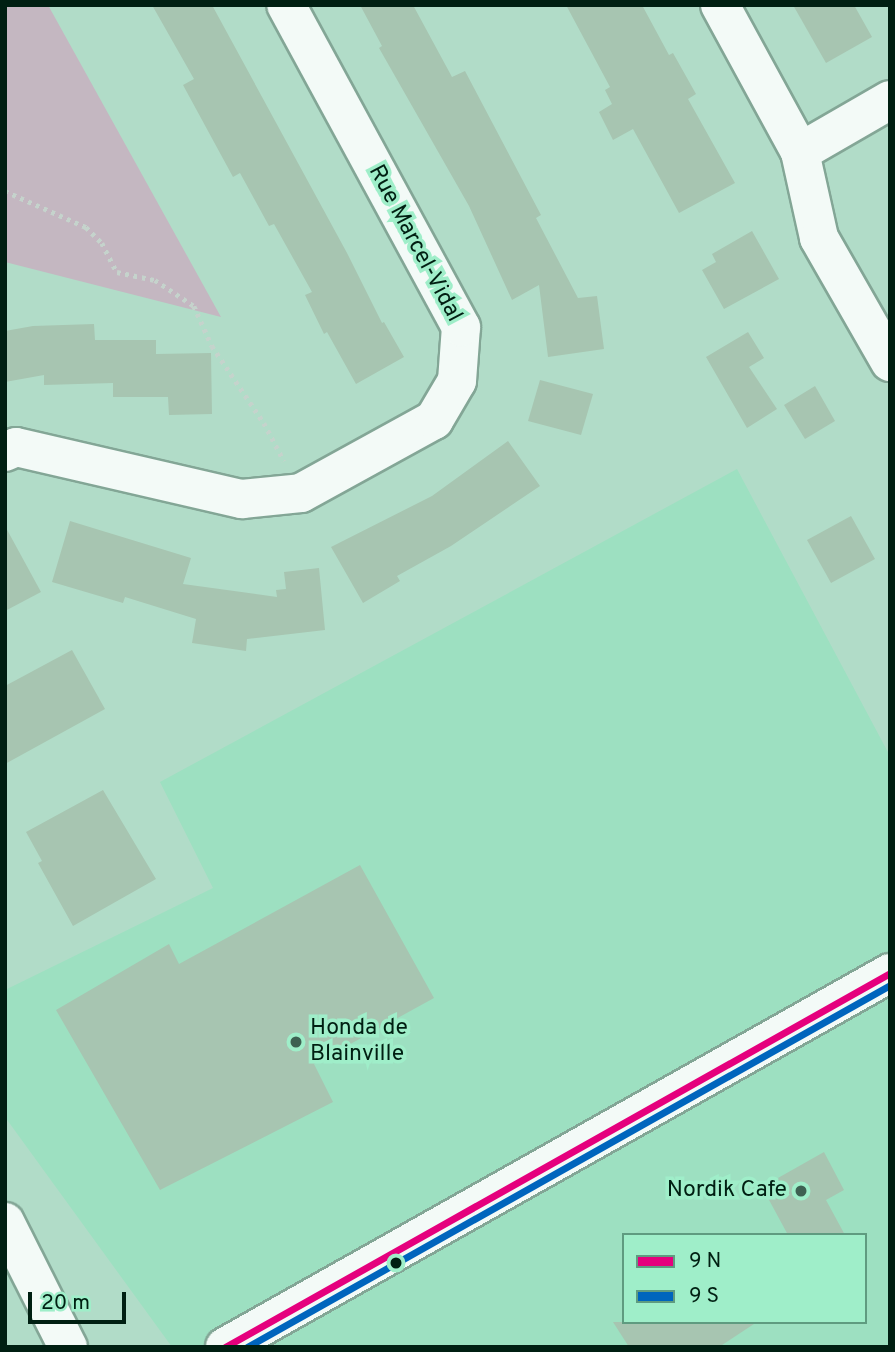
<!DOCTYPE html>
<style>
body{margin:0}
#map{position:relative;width:895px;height:1352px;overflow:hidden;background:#b1dcc8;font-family:Overpass,sans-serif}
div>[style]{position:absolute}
.built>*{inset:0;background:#9de0c1}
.green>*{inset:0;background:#c4b7c1}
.building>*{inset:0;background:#a7c5b1}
.path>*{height:4.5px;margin-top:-2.25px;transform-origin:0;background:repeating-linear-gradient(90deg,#c5d3cc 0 3.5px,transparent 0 8.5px)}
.roads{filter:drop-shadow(2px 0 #83a696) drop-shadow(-2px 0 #83a696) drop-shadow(0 2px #83a696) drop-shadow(0 -2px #83a696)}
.minor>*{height:38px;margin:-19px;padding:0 19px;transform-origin:19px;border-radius:19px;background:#f3faf7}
.primary>*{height:38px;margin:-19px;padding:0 19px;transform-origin:19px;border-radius:19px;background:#f3faf7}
.bus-1>*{height:7px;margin:-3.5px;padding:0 3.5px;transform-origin:3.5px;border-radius:3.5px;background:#e5007d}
.bus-2>*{height:7px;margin:-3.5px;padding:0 3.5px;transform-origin:3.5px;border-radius:3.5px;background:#0065bd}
.dots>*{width:19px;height:19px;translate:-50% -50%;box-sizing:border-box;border:4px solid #9feec9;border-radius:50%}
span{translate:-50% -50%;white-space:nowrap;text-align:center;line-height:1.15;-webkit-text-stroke:7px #9feec9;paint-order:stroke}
.street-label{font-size:23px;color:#001f12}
.poi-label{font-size:23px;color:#001f12}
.left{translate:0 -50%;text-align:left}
.right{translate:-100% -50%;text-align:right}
.frame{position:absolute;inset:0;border:7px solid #001f12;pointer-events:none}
.legend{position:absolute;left:622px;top:1233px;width:245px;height:91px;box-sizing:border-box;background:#9feec9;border:2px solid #5f9b80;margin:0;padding:9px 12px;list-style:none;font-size:21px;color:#001f12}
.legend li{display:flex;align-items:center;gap:14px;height:35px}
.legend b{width:35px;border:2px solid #5f9b80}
.scale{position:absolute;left:28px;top:1292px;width:98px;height:32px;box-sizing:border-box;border:4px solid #001f12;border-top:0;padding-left:9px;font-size:21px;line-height:24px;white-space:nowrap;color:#001f12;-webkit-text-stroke:5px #9feec9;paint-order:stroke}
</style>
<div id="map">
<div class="built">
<i style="clip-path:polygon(evenodd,737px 469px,890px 756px,890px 1347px,172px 1347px,5px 1117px,5px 990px,213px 888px,160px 782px,737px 469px,624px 1235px,865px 1235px,865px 1322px,624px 1322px,624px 1235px)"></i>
</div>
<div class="green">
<i style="clip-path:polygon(5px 5px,48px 5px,221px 317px,5px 262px)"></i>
</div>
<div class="building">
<i style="clip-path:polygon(152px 5px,212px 5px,347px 253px,382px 323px,384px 322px,404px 357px,356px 384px,327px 332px,324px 334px,305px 295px,312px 292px,274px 224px,269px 226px,240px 173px,233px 177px,183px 85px,194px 79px)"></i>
<i style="clip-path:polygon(360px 5px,413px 5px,452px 77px,465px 71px,541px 215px,536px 218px,578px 298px,597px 296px,604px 349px,548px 357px,539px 285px,512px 300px,469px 206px,379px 48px,382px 46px)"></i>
<i style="clip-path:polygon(566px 5px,642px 5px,669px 55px,673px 53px,696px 94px,688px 99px,735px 183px,679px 213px,633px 129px,613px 140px,599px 112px,612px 104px,605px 90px,610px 87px)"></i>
<i style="clip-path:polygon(793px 5px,854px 5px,872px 37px,826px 63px)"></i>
<i style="clip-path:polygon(752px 231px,779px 279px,724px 309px,702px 270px,716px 262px,712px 254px)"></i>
<i style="clip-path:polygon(94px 324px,95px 340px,156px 340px,156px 354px,211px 353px,212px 414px,169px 415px,168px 397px,113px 397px,113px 383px,44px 385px,44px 375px,5px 382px,5px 331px,33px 326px)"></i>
<i style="clip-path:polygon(748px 332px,764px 358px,749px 367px,777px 409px,747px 428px,706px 357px)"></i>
<i style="clip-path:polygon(540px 380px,593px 394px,581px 435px,528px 421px)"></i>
<i style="clip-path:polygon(815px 386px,835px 421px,805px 439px,784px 405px)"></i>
<i style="clip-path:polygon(508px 441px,540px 486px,451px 546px,397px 576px,400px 581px,363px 603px,331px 547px,432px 496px)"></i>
<i style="clip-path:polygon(851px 516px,875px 559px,831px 583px,807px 540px)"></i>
<i style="clip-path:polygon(70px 521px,191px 558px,183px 584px,277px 597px,276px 590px,286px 589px,284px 572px,319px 568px,325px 630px,247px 639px,246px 651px,192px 643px,196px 619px,125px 597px,123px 603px,52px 582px)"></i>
<i style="clip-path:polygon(5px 526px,41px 592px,5px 611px)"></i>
<i style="clip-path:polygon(72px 650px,105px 709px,5px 764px,5px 686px)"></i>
<i style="clip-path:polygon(103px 790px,156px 879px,73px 926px,38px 863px,42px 861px,26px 832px)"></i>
<i style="clip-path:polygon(360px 865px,434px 998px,314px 1064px,333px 1102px,160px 1190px,56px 1010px,169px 944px,179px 964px)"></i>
<i style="clip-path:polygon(824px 1152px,844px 1190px,826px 1200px,845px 1235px,788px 1235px,762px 1187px)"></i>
<i style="clip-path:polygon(613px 1322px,757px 1322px,719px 1347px,629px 1347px)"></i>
</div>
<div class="path">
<i style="left:5px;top:191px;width:89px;rotate:24deg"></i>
<i style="left:86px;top:227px;width:23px;rotate:45deg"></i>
<i style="left:102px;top:243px;width:33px;rotate:63deg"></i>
<i style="left:117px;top:272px;width:39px;rotate:12deg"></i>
<i style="left:155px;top:280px;width:47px;rotate:33.7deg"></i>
<i style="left:194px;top:306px;width:44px;rotate:65.8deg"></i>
<i style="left:212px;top:346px;width:93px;rotate:56deg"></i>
<i style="left:264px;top:423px;width:43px;rotate:62.2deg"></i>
</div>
<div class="roads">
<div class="minor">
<i style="left:720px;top:5px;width:167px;rotate:61.4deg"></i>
<i style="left:800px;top:152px;width:88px;rotate:77.5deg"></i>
<i style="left:819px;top:238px;width:143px;rotate:60.2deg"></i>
<i style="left:800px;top:152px;width:104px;rotate:-30deg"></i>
<i style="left:5px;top:452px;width:12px;rotate:-24deg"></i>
<i style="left:16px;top:447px;width:232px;rotate:13deg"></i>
<i style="left:242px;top:499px;width:59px;rotate:-5.8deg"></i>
<i style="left:301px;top:493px;width:152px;rotate:-28.8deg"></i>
<i style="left:434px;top:420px;width:45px;rotate:-59.5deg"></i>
<i style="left:457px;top:381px;width:54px;rotate:-85.8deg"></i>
<i style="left:461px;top:327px;width:366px;rotate:-118.5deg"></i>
<i style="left:5px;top:1222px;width:140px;rotate:63.3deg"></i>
</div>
<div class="primary">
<i style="left:225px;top:1347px;width:763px;rotate:-29.35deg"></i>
</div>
</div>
<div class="bus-1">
<i style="left:225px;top:1347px;width:763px;rotate:-29.35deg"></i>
</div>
<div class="bus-2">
<i style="left:247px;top:1347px;width:738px;rotate:-29.38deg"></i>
</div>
<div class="dots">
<i style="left:296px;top:1042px;background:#3e6152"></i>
<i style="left:801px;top:1191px;background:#3e6152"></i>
<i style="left:396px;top:1263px;background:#001f12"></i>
</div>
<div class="street-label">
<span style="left:414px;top:244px;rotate:62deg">Rue Marcel-Vidal</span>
</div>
<div class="poi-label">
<span class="left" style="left:310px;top:1042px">Honda de<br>Blainville</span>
<span class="right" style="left:787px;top:1191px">Nordik Cafe</span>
</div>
<div class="frame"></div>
<ul class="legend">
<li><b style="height:9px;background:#e5007d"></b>9 N</li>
<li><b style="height:9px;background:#0065bd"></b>9 S</li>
</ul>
<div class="scale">20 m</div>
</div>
